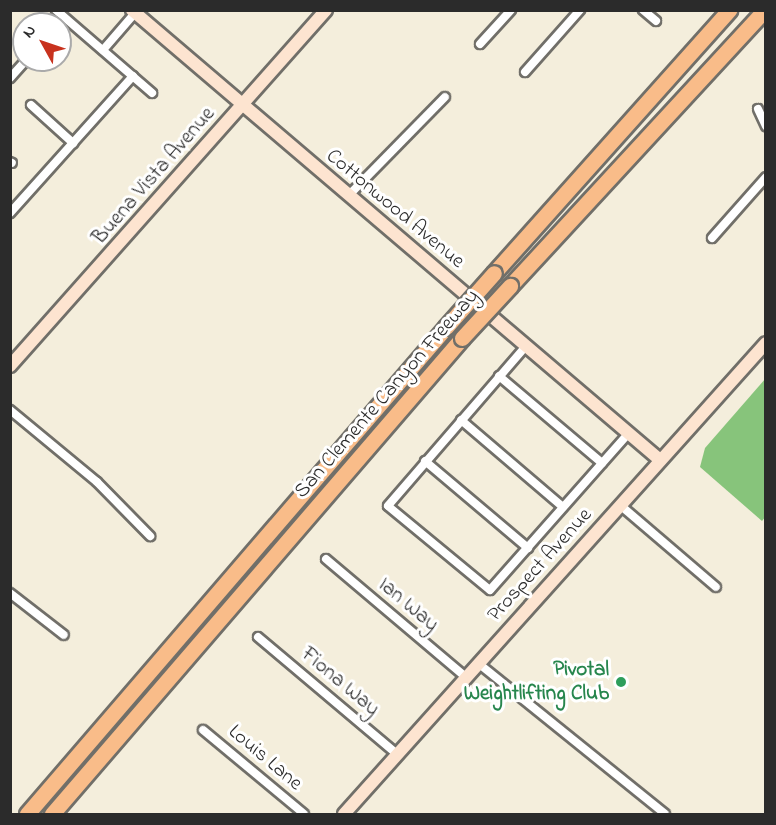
<!DOCTYPE html>
<style>
body{margin:0}
#map{position:relative;width:776px;height:825px;overflow:hidden;background:#f4eedc;font-family:"Indie Flower",sans-serif}
div>[style]{position:absolute}
.green>*{inset:0;background:#87c47b}
.roads{filter:drop-shadow(2px 0 #716f69) drop-shadow(-2px 0 #716f69) drop-shadow(0 2px #716f69) drop-shadow(0 -2px #716f69)}
.street>*{height:8px;margin:-4px;padding:0 4px;transform-origin:4px;border-radius:4px;background:#fff}
.secondary>*{height:12px;margin:-6px;padding:0 6px;transform-origin:6px;border-radius:6px;background:#fde4d0}
.highway>*{height:15px;margin:-7.5px;padding:0 7.5px;transform-origin:7.5px;border-radius:7.5px;background:#f9bc89}
.bridges{filter:drop-shadow(2px 0 #716f69) drop-shadow(-2px 0 #716f69) drop-shadow(0 2px #716f69) drop-shadow(0 -2px #716f69)}
.highway-bridge>*{height:15px;margin:-7.5px;padding:0 7.5px;transform-origin:7.5px;border-radius:7.5px;background:#f9bc89}
.dots>*{width:16px;height:16px;translate:-50% -50%;box-sizing:border-box;border:3px solid #fff;border-radius:50%}
span{translate:-50% -50%;white-space:nowrap;text-align:center;line-height:1.15;-webkit-text-stroke:6px #fff;paint-order:stroke}
.street-label{font-size:21px;color:#2b2b2b}
.leisure-label{font-size:21px;color:#27864d;font-weight:700}
.right{translate:-100% -50%;text-align:right}
.frame{position:absolute;inset:0;border:12px solid #2b2b2b;pointer-events:none}
.north{position:absolute;left:12px;top:12px;width:60px;height:60px;box-sizing:border-box;background:#fff;border:2px solid #aaa;border-radius:50%;rotate:310deg;font-size:16px;font-weight:700;line-height:24px;text-align:center;color:#2b2b2b}
.north::after{content:'';display:block;margin:auto;width:21px;height:27px;background:#c8321e;clip-path:polygon(50% 0,100% 100%,50% 72%,0 100%)}
</style>
<div id="map">
<div class="green">
<i style="clip-path:polygon(765px 379px,766px 516px,762px 521px,700px 467px,705px 448px)"></i>
</div>
<div class="roads">
<div class="street">
<i style="left:56px;top:10px;width:127px;rotate:40.8deg"></i>
<i style="left:643px;top:10px;width:17px;rotate:40deg"></i>
<i style="left:480px;top:44px;width:46px;rotate:-47.6deg"></i>
<i style="left:103px;top:50px;width:49px;rotate:-49.1deg"></i>
<i style="left:525px;top:72px;width:83px;rotate:-48.4deg"></i>
<i style="left:10px;top:78px;width:24px;rotate:-48deg"></i>
<i style="left:31px;top:105px;width:57px;rotate:42.1deg"></i>
<i style="left:758px;top:109px;width:19px;rotate:65deg"></i>
<i style="left:10px;top:162px;width:2px;rotate:27deg"></i>
<i style="left:349px;top:195px;width:137px;rotate:-45.6deg"></i>
<i style="left:10px;top:213px;width:184px;rotate:-48.1deg"></i>
<i style="left:712px;top:238px;width:81px;rotate:-48.5deg"></i>
<i style="left:526px;top:346px;width:211px;rotate:130.8deg"></i>
<i style="left:388px;top:506px;width:132px;rotate:39.5deg"></i>
<i style="left:490px;top:590px;width:208px;rotate:-48.5deg"></i>
<i style="left:499px;top:376px;width:135px;rotate:40.2deg"></i>
<i style="left:10px;top:410px;width:113px;rotate:39.6deg"></i>
<i style="left:97px;top:482px;width:76px;rotate:45.5deg"></i>
<i style="left:461px;top:420px;width:134px;rotate:40.5deg"></i>
<i style="left:425px;top:461px;width:135px;rotate:40.2deg"></i>
<i style="left:620px;top:505px;width:126px;rotate:40.5deg"></i>
<i style="left:326px;top:559px;width:185px;rotate:40.2deg"></i>
<i style="left:10px;top:593px;width:68px;rotate:37.9deg"></i>
<i style="left:258px;top:637px;width:183px;rotate:40.1deg"></i>
<i style="left:478px;top:663px;width:240px;rotate:38.9deg"></i>
<i style="left:203px;top:730px;width:131px;rotate:39.7deg"></i>
</div>
<div class="secondary">
<i style="left:132px;top:10px;width:694px;rotate:40.44deg"></i>
<i style="left:10px;top:366px;width:476px;rotate:-48.4deg"></i>
<i style="left:344px;top:814px;width:632px;rotate:-48.14deg"></i>
</div>
<div class="highway">
<i style="left:494px;top:273px;width:353px;rotate:-48.2deg"></i>
<i style="left:510px;top:286px;width:376px;rotate:-47.3deg"></i>
<i style="left:27px;top:814px;width:642px;rotate:-49.29deg"></i>
<i style="left:52px;top:814px;width:628px;rotate:-49.26deg"></i>
</div>
</div>
<div class="bridges">
<div class="highway-bridge">
<i style="left:446px;top:327px;width:72px;rotate:-48.4deg"></i>
<i style="left:462px;top:338px;width:71px;rotate:-47.3deg"></i>
</div>
</div>
<div class="dots">
<i style="left:621px;top:682px;background:#2e9e5b"></i>
</div>
<div class="street-label">
<span style="left:154px;top:176px;rotate:-49deg">Buena Vista Avenue</span>
<span style="left:395px;top:209px;rotate:40deg">Cottonwood Avenue</span>
<span style="left:387px;top:394px;rotate:-49deg">San Clemente Canyon Freeway</span>
<span style="left:540px;top:565px;rotate:-48deg">Prospect Avenue</span>
<span style="left:408px;top:605px;rotate:40deg">Ian Way</span>
<span style="left:340px;top:682px;rotate:40deg">Fiona Way</span>
<span style="left:265px;top:758px;rotate:40deg">Louis Lane</span>
</div>
<div class="leisure-label">
<span class="right" style="left:609px;top:682px">Pivotal<br>Weightlifting Club</span>
</div>
<div class="frame"></div>
<div class="north">N</div>
</div>
